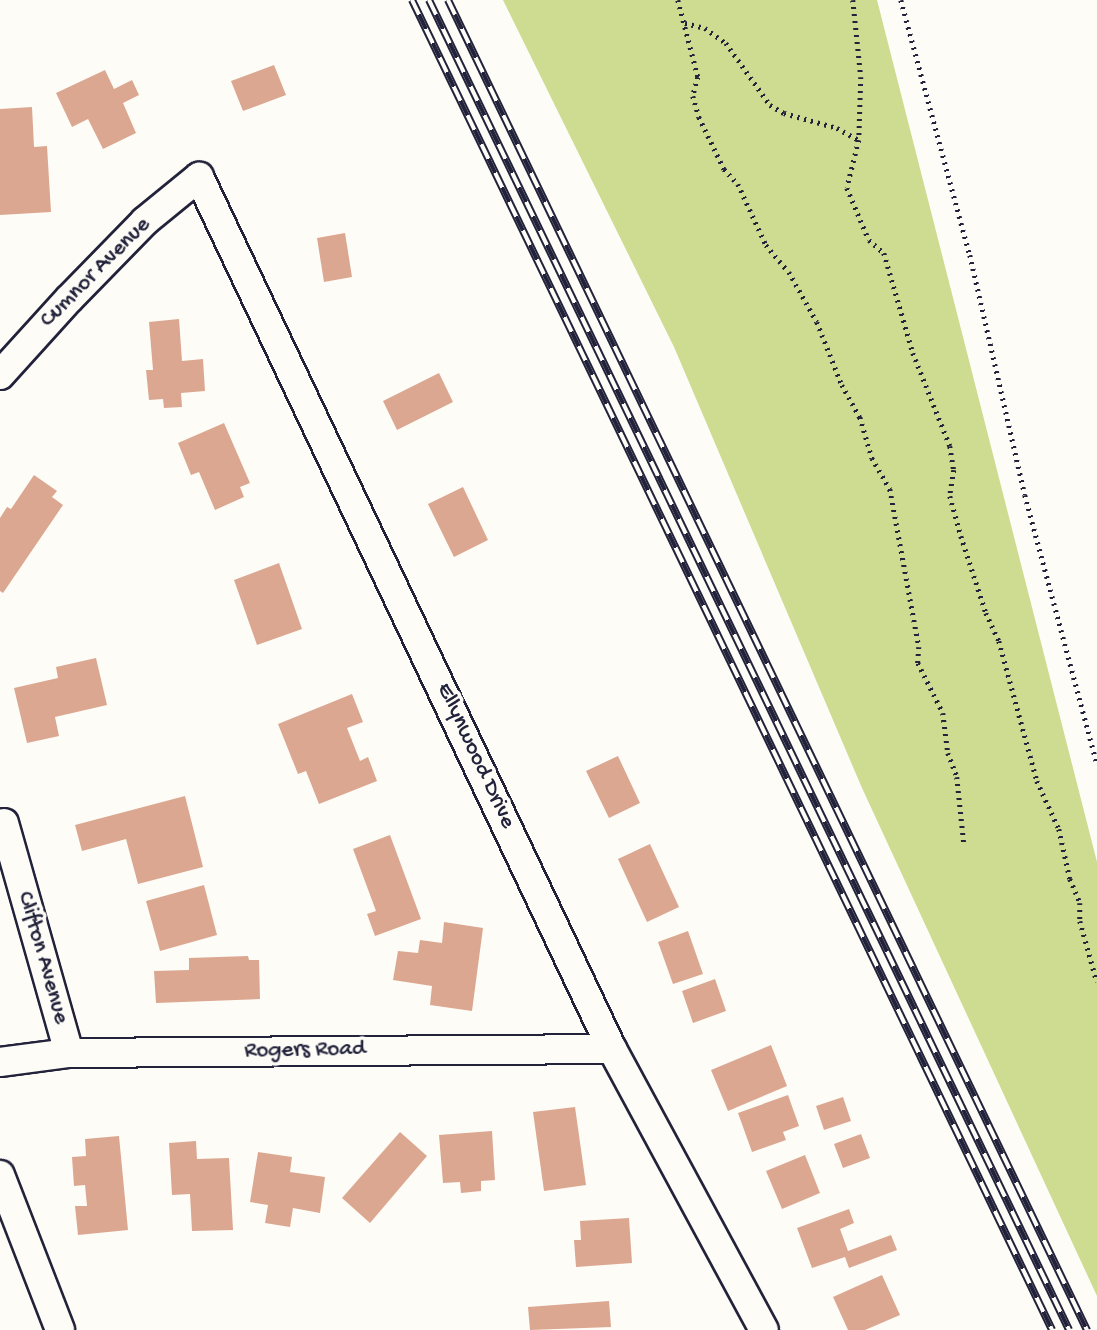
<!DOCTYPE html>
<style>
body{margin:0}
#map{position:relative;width:1097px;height:1330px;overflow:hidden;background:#fdfcf7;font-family:"Gochi Hand",sans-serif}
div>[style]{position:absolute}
.green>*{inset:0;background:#cddc90}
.building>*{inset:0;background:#dca790}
.path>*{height:4.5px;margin-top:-2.25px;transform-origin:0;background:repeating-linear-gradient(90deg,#22223b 0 2px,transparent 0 7px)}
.roads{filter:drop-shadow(2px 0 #22223b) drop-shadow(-2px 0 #22223b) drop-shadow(0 2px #22223b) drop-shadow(0 -2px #22223b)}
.minor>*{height:28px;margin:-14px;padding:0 14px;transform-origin:14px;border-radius:14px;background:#fdfcf7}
.rail>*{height:8px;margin-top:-4px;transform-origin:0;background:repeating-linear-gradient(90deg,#fdfcf7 0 16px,#22223b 0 32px);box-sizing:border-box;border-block:2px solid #22223b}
span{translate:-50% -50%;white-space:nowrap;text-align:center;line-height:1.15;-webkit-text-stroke:7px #fdfcf7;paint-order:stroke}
.street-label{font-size:23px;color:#22223b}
</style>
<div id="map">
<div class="green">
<i style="clip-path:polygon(503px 0,877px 0,1097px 862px,1097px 1296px,862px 788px,674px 347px)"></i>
</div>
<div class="building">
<i style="clip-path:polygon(274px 65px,286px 95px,243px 111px,231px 81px)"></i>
<i style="clip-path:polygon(105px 70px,114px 89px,132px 80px,139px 95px,123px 103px,136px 133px,103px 149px,88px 119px,72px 127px,56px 93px)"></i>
<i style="clip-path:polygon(32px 107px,34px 147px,47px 146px,51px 212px,0 215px,0 109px)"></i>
<i style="clip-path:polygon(345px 233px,352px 277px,324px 282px,317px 238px)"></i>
<i style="clip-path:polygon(179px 319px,182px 361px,203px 359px,205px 391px,181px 393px,182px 407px,164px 408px,163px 399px,149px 400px,146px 370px,153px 370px,149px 322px)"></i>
<i style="clip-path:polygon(439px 373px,453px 402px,397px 430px,383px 401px)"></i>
<i style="clip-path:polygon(224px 423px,250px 483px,240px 487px,244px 497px,215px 510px,199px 472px,191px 475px,178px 443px)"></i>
<i style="clip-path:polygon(34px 475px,57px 491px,52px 497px,63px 505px,3px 593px,0 591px,0 518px,7px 507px,11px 509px)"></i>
<i style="clip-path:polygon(463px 487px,488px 540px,454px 557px,428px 504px)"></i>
<i style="clip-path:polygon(279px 563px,302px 629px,257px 645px,234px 580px)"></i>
<i style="clip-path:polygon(96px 658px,107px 705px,55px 717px,59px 736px,27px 743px,14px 688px,58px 678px,56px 667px)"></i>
<i style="clip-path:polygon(352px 694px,363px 722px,347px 728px,360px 761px,368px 757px,377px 781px,319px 804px,306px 771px,298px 774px,278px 724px)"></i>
<i style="clip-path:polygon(618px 756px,640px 803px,609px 818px,586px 771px)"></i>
<i style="clip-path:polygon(185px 796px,203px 867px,138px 884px,126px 839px,82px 851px,75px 825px)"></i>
<i style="clip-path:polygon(390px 835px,421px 919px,375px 936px,367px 914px,376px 911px,353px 849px)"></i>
<i style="clip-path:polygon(650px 844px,679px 907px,647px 922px,618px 859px)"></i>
<i style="clip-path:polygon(204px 885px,217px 935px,160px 951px,146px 901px)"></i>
<i style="clip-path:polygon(444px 922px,483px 928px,472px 1011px,430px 1005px,432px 986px,393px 980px,398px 951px,418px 953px,420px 940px,442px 943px)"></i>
<i style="clip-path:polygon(688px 931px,703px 974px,673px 984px,658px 942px)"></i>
<i style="clip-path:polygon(248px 956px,249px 960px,259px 960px,260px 999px,156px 1003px,154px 971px,189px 970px,189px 958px)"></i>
<i style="clip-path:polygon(715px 979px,726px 1011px,693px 1023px,682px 991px)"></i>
<i style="clip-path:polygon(771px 1045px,787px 1086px,728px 1111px,711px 1070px)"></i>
<i style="clip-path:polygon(788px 1095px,799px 1126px,783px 1132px,786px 1140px,752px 1152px,738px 1113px)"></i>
<i style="clip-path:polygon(843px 1097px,851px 1121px,824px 1130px,816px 1106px)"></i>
<i style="clip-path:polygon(575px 1107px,586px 1185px,544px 1191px,533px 1112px)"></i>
<i style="clip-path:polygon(492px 1131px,495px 1180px,481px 1181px,481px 1191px,461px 1193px,460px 1182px,443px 1183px,439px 1135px)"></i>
<i style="clip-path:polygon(400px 1132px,427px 1156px,370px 1223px,342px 1198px)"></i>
<i style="clip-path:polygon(861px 1134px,870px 1158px,843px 1168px,834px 1144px)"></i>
<i style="clip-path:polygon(119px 1136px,128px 1230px,78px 1235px,75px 1206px,87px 1206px,85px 1185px,74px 1186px,72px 1157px,86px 1156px,85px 1139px)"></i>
<i style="clip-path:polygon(196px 1141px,197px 1159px,229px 1158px,233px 1230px,192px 1231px,190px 1194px,172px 1195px,169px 1143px)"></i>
<i style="clip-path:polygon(258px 1152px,292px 1157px,290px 1172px,325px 1177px,320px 1213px,293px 1208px,290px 1227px,265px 1223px,268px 1205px,250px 1202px)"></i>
<i style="clip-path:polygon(805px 1155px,820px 1193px,782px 1209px,766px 1171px)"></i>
<i style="clip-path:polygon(849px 1209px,854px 1223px,840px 1229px,848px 1251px,891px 1235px,897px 1250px,849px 1268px,845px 1257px,812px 1268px,797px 1228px)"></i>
<i style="clip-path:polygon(629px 1218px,632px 1263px,576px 1267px,574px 1240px,581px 1240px,580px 1221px)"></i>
<i style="clip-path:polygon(882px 1275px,900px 1315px,865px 1330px,848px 1330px,833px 1297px)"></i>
<i style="clip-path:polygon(609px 1301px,611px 1327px,530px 1330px,528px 1307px)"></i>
</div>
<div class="path">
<i style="left:678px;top:0;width:80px;rotate:75.4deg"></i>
<i style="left:698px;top:77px;width:20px;rotate:105deg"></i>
<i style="left:693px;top:96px;width:22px;rotate:74deg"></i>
<i style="left:699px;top:117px;width:58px;rotate:64.3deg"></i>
<i style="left:724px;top:169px;width:21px;rotate:47deg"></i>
<i style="left:738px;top:184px;width:67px;rotate:65.3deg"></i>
<i style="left:766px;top:245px;width:35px;rotate:50deg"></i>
<i style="left:789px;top:272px;width:57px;rotate:60.8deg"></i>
<i style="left:817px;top:322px;width:68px;rotate:68.4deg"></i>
<i style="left:842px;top:385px;width:37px;rotate:61deg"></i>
<i style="left:860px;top:417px;width:43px;rotate:73.7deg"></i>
<i style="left:872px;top:458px;width:36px;rotate:60deg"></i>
<i style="left:890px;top:489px;width:161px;rotate:79.6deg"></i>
<i style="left:919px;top:647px;width:16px;rotate:94deg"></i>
<i style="left:918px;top:663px;width:56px;rotate:63.4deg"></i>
<i style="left:943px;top:713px;width:40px;rotate:82.9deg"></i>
<i style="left:948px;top:753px;width:26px;rotate:69deg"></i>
<i style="left:957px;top:777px;width:67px;rotate:84deg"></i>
<i style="left:853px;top:0;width:77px;rotate:84.1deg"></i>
<i style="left:861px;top:77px;width:63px;rotate:91.8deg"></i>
<i style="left:859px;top:140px;width:49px;rotate:104deg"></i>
<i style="left:847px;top:188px;width:56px;rotate:67.1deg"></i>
<i style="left:869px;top:240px;width:20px;rotate:41deg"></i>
<i style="left:884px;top:253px;width:104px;rotate:73.8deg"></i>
<i style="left:913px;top:353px;width:100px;rotate:68.3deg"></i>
<i style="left:950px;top:446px;width:24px;rotate:81deg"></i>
<i style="left:954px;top:470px;width:26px;rotate:99deg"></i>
<i style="left:950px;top:496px;width:41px;rotate:74.6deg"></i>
<i style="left:961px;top:536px;width:81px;rotate:72deg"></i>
<i style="left:986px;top:613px;width:31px;rotate:65deg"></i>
<i style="left:999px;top:641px;width:145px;rotate:74.8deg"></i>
<i style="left:1037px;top:781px;width:53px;rotate:65.4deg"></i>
<i style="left:1059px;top:829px;width:51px;rotate:77.6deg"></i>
<i style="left:1070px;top:879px;width:26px;rotate:67deg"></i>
<i style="left:1080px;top:903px;width:18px;rotate:90deg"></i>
<i style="left:1080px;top:921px;width:63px;rotate:74.4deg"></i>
<i style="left:901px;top:0;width:264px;rotate:74.9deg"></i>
<i style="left:970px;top:255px;width:246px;rotate:77.1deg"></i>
<i style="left:1025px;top:495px;width:278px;rotate:75deg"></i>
<i style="left:685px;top:23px;width:21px;rotate:14deg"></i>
<i style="left:705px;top:28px;width:26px;rotate:36deg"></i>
<i style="left:726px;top:43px;width:76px;rotate:54.6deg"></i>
<i style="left:770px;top:105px;width:16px;rotate:30deg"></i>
<i style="left:784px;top:113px;width:55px;rotate:15.8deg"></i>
<i style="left:837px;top:128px;width:25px;rotate:29deg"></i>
</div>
<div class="roads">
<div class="minor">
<i style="left:0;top:375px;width:103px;rotate:-47.8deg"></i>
<i style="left:69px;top:299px;width:109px;rotate:-45.7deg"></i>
<i style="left:145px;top:221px;width:70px;rotate:-39.2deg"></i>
<i style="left:199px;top:177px;width:965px;rotate:64.66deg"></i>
<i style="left:612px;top:1049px;width:319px;rotate:61.6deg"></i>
<i style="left:4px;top:823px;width:239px;rotate:74.2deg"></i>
<i style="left:0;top:1062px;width:70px;rotate:-7.4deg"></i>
<i style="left:69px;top:1053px;width:543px;rotate:-0.42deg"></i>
<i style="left:0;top:1175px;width:166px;rotate:68.8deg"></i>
</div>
</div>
<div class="rail">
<i style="left:412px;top:0;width:1476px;rotate:64.3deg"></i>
<i style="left:429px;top:0;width:1476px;rotate:64.3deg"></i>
<i style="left:448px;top:0;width:1476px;rotate:64.34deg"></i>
</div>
<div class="street-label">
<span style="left:96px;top:273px;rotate:-45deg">Cumnor Avenue</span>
<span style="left:475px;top:756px;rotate:65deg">Ellynwood Drive</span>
<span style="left:42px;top:958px;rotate:74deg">Clifton Avenue</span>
<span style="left:305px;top:1051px;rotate:-1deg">Rogers Road</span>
</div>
</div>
